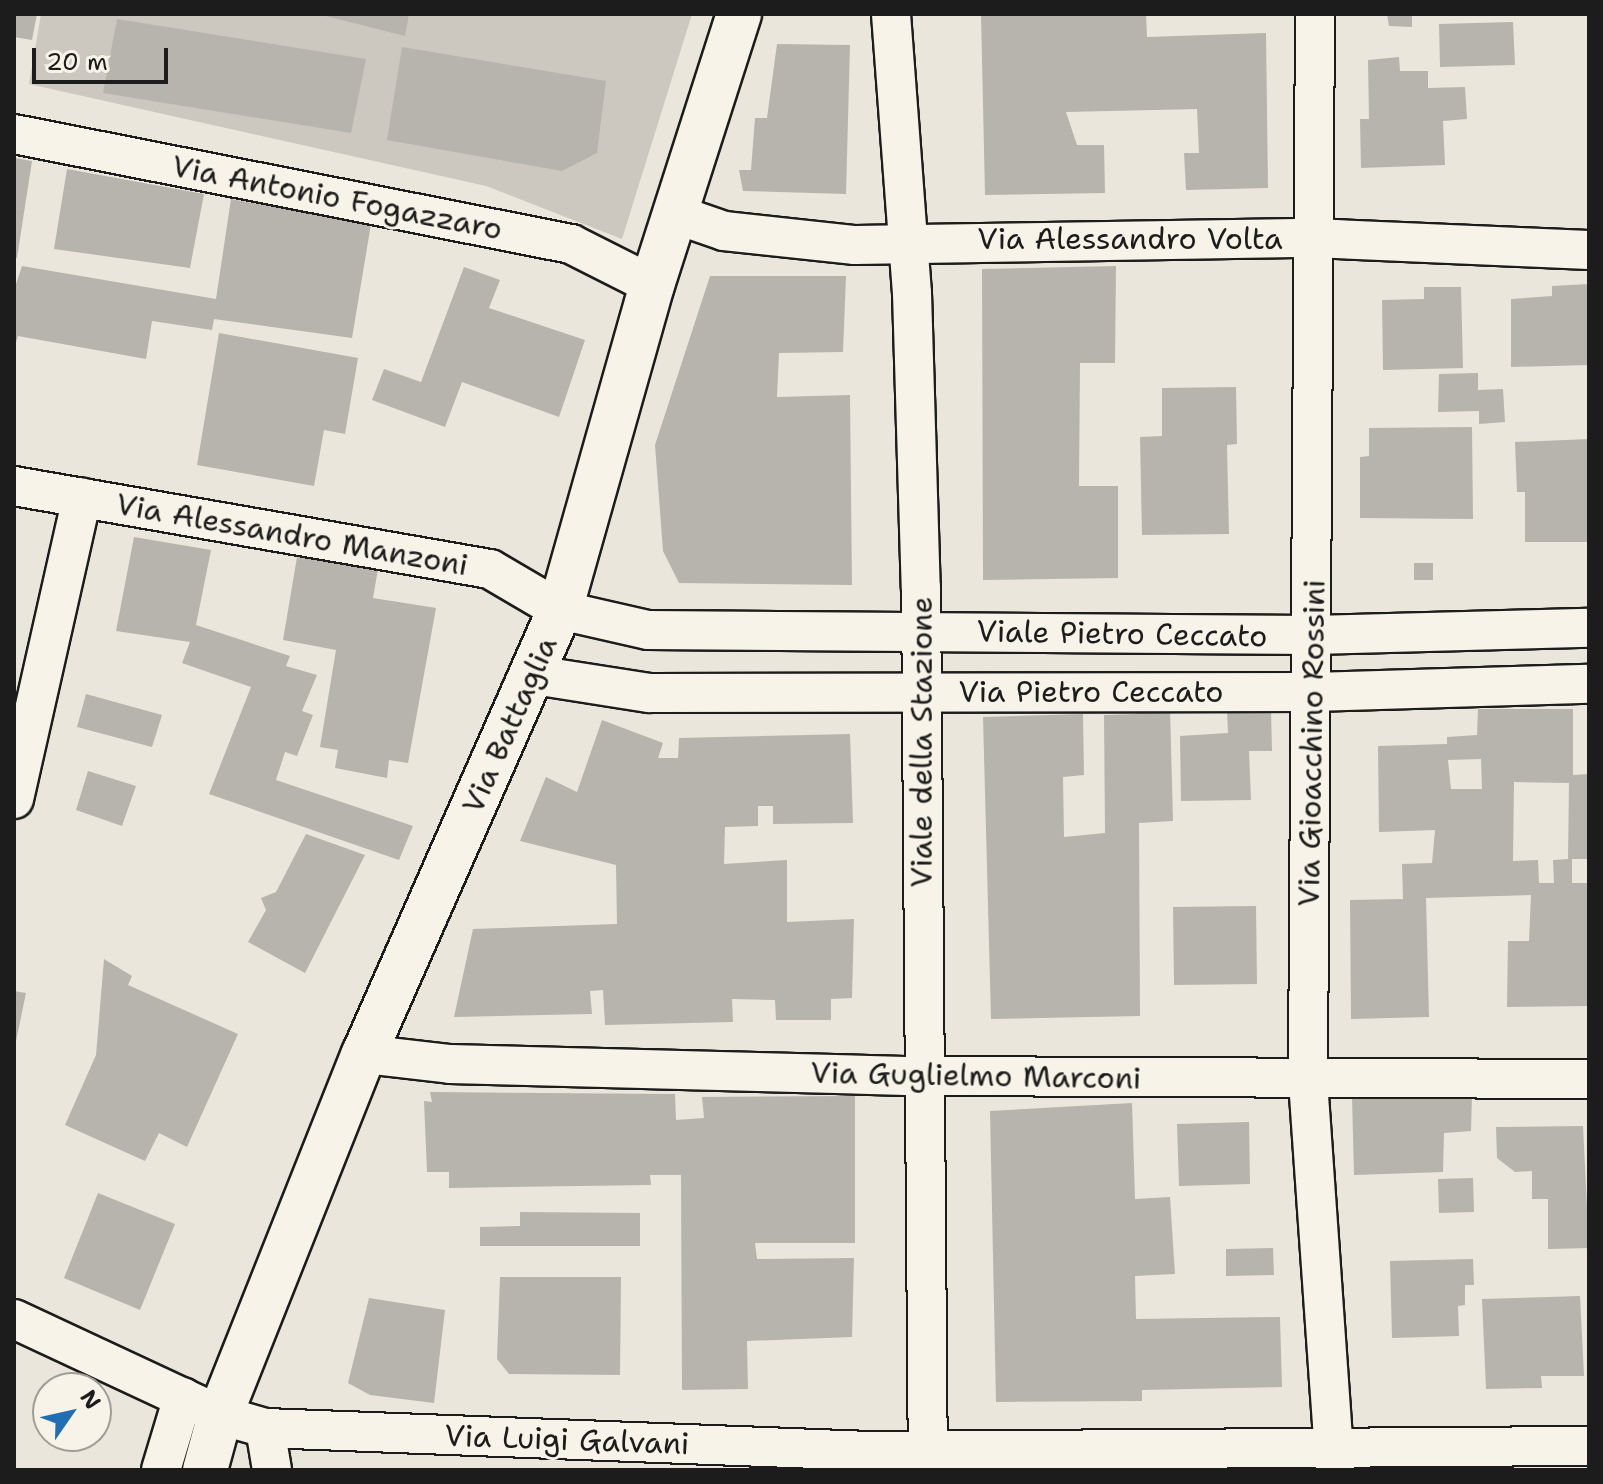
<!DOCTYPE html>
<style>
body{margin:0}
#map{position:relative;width:1603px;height:1484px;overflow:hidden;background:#eae6dc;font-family:"Shantell Sans",sans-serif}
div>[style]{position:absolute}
.green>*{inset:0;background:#ccc8c0}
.building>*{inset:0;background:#b6b4ac}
.roads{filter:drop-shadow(2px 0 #1c1c1c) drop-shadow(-2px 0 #1c1c1c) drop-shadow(0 2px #1c1c1c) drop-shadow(0 -2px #1c1c1c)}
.minor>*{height:38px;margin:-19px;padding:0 19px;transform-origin:19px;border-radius:19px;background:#f7f3e8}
.secondary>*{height:44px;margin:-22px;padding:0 22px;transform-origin:22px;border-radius:22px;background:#f7f3e8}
span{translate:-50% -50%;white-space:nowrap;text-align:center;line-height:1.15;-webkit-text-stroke:6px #f7f3e8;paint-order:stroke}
.street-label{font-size:30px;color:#1c1c1c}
.frame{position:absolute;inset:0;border:16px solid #1c1c1c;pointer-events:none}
.north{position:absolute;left:32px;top:1372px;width:80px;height:80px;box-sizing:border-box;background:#f7f3e8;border:2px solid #9f9d96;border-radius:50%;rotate:56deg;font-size:22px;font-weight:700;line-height:32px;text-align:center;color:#1c1c1c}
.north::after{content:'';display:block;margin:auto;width:28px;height:36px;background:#1f6fb2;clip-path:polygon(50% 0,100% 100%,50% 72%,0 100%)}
.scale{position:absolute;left:32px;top:48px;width:136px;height:36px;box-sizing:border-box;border:4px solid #1c1c1c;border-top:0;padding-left:10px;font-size:24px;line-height:28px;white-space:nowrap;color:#1c1c1c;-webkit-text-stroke:6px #f7f3e8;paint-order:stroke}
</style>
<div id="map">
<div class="green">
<i style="clip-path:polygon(41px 14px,692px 14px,622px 239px,486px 186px,29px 84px)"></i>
</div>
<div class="building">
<i style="clip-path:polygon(14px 14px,37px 14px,32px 40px,14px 37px)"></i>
<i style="clip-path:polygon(318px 14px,409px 14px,405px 36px)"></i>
<i style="clip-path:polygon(981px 14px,1146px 14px,1147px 37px,1266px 33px,1268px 188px,1186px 190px,1184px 153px,1199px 153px,1197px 109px,1066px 112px,1077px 145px,1104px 145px,1105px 193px,985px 195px)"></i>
<i style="clip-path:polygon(1387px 14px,1412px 14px,1412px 27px,1389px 26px)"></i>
<i style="clip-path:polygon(117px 19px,366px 59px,351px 133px,103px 93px)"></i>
<i style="clip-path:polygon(1513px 22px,1515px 65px,1440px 67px,1439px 24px)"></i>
<i style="clip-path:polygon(777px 44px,850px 45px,846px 194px,743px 191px,739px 170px,751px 170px,755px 118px,767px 118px)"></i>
<i style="clip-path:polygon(402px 47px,606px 81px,597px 153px,562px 171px,387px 140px)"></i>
<i style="clip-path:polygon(1399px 57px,1400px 71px,1428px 71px,1428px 88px,1465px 87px,1467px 119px,1443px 121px,1445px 165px,1361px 168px,1360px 119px,1369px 119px,1368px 60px)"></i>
<i style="clip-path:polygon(14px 158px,32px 161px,17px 258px,14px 258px)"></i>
<i style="clip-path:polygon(67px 169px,204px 194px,190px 268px,54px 249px)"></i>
<i style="clip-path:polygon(231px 199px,371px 224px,352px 338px,214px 319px,212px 330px,152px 321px,146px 359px,18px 336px,14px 349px,14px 290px,22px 266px,216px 299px)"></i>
<i style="clip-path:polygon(1116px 266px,1115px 363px,1080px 363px,1079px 486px,1118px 486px,1118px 578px,983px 580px,982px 269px)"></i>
<i style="clip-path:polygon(464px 267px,500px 280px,489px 308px,585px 340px,559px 417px,462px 382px,445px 427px,372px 400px,384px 369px,421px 382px)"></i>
<i style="clip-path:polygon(710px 276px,846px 276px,843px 352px,779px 353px,777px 397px,850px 395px,852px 585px,679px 583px,663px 551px,655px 445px)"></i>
<i style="clip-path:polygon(1589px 284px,1589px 365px,1511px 367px,1511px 299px,1552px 296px,1552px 286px)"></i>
<i style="clip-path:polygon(1424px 287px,1461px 287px,1463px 368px,1383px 370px,1382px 300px,1424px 299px)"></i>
<i style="clip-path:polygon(219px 333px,358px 358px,345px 434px,324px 430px,314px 486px,197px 465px)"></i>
<i style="clip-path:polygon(1478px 373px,1478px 390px,1503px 389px,1505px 422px,1479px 424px,1479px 411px,1438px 412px,1439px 374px)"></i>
<i style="clip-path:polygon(1236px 387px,1237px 444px,1227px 445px,1229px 534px,1142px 535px,1140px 437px,1162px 436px,1162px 388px)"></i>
<i style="clip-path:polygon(1472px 427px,1473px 519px,1360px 518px,1360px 457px,1369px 456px,1369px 428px)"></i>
<i style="clip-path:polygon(1589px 439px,1589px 542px,1525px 542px,1525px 492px,1517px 492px,1515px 442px)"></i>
<i style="clip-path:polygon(134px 537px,211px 550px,196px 625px,290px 656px,286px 666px,317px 675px,302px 711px,313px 715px,297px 756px,285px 752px,276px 780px,413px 826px,399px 860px,209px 794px,251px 687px,182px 663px,190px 642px,116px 631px)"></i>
<i style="clip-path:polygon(297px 557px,378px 569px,373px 598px,436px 608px,408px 763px,389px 760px,387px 778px,335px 768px,338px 750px,320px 747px,336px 650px,283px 640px)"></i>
<i style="clip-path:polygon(1414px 563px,1433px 563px,1433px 580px,1414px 580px)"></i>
<i style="clip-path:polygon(86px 694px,162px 715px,152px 747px,77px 727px)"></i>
<i style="clip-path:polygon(1134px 708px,1170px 708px,1173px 821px,1139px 823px,1140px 1016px,991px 1019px,983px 717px,1083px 714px,1084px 775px,1063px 777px,1064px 837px,1105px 833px,1104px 715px,1136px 714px)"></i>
<i style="clip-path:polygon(1227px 709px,1271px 709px,1272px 751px,1249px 751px,1251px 800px,1181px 801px,1180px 736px,1228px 733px)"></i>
<i style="clip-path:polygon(evenodd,1478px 709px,1573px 709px,1573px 775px,1589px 774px,1589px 859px,1572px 859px,1572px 883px,1589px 883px,1589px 1006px,1507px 1007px,1508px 941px,1529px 941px,1531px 895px,1426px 898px,1429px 1017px,1351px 1019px,1350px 900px,1403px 899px,1402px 864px,1432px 863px,1435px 830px,1379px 832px,1378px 746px,1447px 744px,1447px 737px,1477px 735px,1478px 709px,1481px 759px,1482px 789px,1451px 789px,1448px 760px,1481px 759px,1478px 709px,1514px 782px,1569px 783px,1568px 859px,1553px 860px,1554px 883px,1539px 883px,1538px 860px,1513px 861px,1514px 782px)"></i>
<i style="clip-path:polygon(602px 720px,663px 743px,658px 758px,678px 758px,679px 738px,850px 734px,853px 823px,773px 824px,773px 806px,758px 806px,758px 826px,725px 827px,724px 864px,787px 860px,787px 922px,854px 919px,852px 998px,831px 999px,831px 1020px,776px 1020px,775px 1000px,732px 999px,733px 1022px,605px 1025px,603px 990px,590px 991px,592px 1014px,454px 1017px,473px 929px,617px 924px,616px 865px,520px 841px,546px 777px,577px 792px)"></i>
<i style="clip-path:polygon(88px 771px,136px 786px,122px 826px,76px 810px)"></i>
<i style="clip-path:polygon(306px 834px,365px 855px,305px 973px,248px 942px,266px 910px,261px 898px,276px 892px)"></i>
<i style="clip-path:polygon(1256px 906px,1257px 984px,1174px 985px,1173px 907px)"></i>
<i style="clip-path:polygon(104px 959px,132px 976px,128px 985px,238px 1034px,187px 1147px,159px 1133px,145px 1161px,65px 1125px,96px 1055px)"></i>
<i style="clip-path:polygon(14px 991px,26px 993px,15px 1046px,14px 1046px)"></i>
<i style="clip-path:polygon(430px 1092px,675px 1094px,676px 1120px,704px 1118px,702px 1097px,855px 1096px,855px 1243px,755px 1243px,757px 1259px,854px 1258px,852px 1337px,747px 1341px,748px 1389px,682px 1390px,681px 1175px,650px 1175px,651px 1185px,449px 1188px,449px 1172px,427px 1172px,424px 1101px,432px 1102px)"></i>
<i style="clip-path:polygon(1472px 1095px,1471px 1131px,1444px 1133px,1443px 1172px,1354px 1175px,1352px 1097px)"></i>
<i style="clip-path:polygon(1132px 1103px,1135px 1199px,1170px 1197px,1175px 1274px,1135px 1276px,1136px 1319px,1280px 1317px,1282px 1387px,1142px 1390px,1142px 1401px,996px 1402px,990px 1111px)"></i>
<i style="clip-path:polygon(1249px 1122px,1250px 1184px,1179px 1186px,1177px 1124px)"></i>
<i style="clip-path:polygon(1583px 1126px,1589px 1248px,1548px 1249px,1548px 1199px,1532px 1199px,1532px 1171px,1515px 1172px,1497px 1158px,1496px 1127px)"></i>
<i style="clip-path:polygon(1473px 1178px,1474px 1212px,1439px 1213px,1438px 1179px)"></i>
<i style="clip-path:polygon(98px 1193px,175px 1224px,140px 1310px,64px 1278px)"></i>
<i style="clip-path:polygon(520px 1212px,640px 1213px,640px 1246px,480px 1246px,480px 1227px,520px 1226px)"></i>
<i style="clip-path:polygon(1273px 1248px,1274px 1275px,1226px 1276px,1226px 1249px)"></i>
<i style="clip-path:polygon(1473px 1259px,1474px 1285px,1465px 1285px,1465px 1305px,1458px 1306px,1459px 1336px,1392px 1338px,1390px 1261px)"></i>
<i style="clip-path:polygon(500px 1277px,621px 1277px,620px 1375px,509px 1374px,497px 1359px)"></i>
<i style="clip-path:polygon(1580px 1296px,1584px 1376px,1541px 1376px,1542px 1388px,1486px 1389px,1482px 1299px)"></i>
<i style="clip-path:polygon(369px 1298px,445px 1310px,434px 1403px,370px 1395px,348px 1383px)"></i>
<i style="clip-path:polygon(845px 1465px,849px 1470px,765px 1470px,765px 1467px)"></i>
</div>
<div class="roads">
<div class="minor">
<i style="left:891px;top:14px;width:280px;rotate:85.7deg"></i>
<i style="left:912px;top:293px;width:295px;rotate:88.3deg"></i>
<i style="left:921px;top:588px;width:882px;rotate:89.55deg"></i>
<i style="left:1315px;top:14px;width:1067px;rotate:90.38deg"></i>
<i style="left:1308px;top:1081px;width:390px;rotate:86deg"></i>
<i style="left:14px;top:134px;width:568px;rotate:11.17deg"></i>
<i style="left:571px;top:244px;width:91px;rotate:26.8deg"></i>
<i style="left:675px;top:214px;width:52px;rotate:19.1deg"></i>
<i style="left:724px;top:231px;width:132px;rotate:6.1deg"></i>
<i style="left:855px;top:245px;width:458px;rotate:-0.9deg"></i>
<i style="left:1313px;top:238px;width:276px;rotate:2.5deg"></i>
<i style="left:14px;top:486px;width:483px;rotate:9.9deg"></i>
<i style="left:490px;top:569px;width:81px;rotate:30.4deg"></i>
<i style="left:560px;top:610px;width:90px;rotate:12.8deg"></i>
<i style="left:648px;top:630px;width:665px;rotate:0.43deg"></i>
<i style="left:1313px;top:635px;width:276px;rotate:-1.5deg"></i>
<i style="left:534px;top:675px;width:116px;rotate:8.9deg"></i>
<i style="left:649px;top:693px;width:664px;rotate:-0.09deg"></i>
<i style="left:1313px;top:692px;width:276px;rotate:-1.7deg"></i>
<i style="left:14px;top:799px;width:309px;rotate:-77.3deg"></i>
<i style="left:364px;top:1054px;width:87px;rotate:6.6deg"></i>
<i style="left:450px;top:1064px;width:473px;rotate:1.5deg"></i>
<i style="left:923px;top:1076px;width:666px;rotate:0.26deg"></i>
<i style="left:14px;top:1319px;width:227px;rotate:25deg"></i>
<i style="left:220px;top:1415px;width:47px;rotate:16.1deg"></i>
<i style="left:265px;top:1428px;width:43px;rotate:80.5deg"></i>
<i style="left:265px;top:1428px;width:604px;rotate:2.18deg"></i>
<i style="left:869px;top:1451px;width:720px;rotate:-0.4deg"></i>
<i style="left:161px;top:1470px;width:76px;rotate:-73.2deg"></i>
</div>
<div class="secondary">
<i style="left:205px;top:1470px;width:57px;rotate:-74.7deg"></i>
<i style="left:220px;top:1415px;width:389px;rotate:-68.3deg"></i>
<i style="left:364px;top:1054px;width:485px;rotate:-66.2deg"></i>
<i style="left:560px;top:610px;width:338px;rotate:-74.2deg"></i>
<i style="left:652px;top:285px;width:285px;rotate:-72.2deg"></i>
</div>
</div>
<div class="street-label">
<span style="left:337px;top:198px;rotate:11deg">Via Antonio Fogazzaro</span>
<span style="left:1130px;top:239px">Via Alessandro Volta</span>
<span style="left:292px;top:535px;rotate:10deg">Via Alessandro Manzoni</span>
<span style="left:1122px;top:634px;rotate:1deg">Viale Pietro Ceccato</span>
<span style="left:1091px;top:692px">Via Pietro Ceccato</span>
<span style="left:510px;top:725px;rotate:-66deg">Via Battaglia</span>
<span style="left:922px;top:742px;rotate:-90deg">Viale della Stazione</span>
<span style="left:1312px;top:743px;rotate:-89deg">Via Gioacchino Rossini</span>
<span style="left:976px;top:1076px;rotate:1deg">Via Guglielmo Marconi</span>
<span style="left:567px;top:1440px;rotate:2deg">Via Luigi Galvani</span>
</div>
<div class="frame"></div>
<div class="north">N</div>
<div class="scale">20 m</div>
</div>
